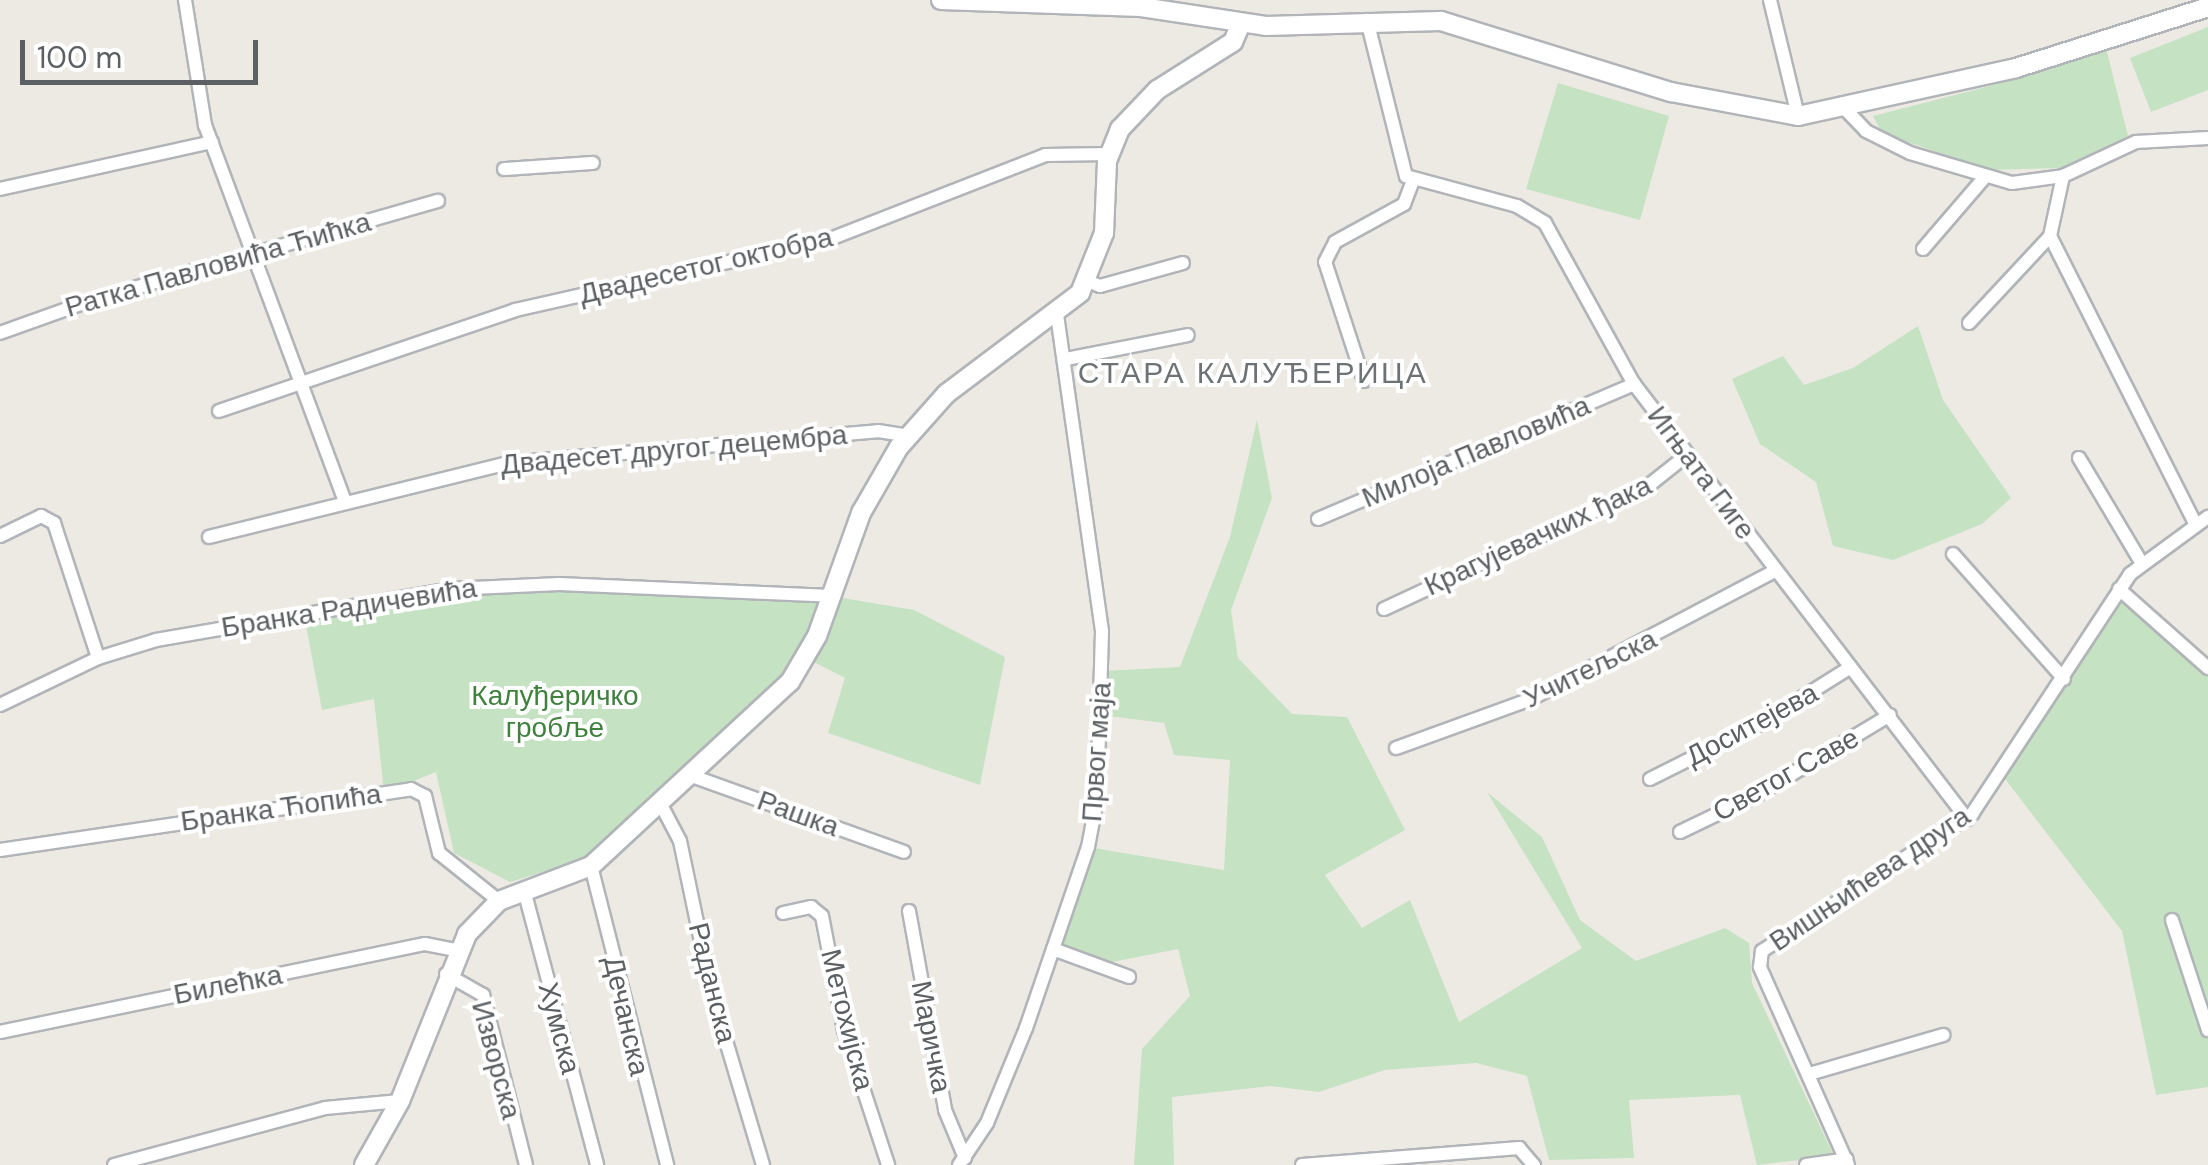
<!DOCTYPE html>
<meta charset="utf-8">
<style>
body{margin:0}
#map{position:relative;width:2208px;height:1165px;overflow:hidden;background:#edeae4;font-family:"DM Sans",sans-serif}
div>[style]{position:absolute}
.green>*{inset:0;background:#c5e2c3}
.roads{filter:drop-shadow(2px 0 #b1b4b8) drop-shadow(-2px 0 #b1b4b8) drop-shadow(0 2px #b1b4b8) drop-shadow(0 -2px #b1b4b8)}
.street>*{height:12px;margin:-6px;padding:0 6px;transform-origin:6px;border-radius:6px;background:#fff}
.secondary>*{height:18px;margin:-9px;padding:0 9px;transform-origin:9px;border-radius:9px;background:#fff}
span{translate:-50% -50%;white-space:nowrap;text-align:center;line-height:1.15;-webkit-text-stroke:8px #fff;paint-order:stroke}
.street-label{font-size:28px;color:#5c6063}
.park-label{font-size:28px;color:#3f813d}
.neighbourhood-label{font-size:30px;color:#6d7275;letter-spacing:2.5px}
.scale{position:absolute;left:20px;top:40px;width:238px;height:45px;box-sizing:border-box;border:5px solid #5c6063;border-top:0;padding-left:12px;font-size:30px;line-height:35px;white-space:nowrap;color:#5c6063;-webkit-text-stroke:8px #fff;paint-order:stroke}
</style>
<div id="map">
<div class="green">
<i style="clip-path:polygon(2208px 27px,2208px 90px,2151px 112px,2130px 58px)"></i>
<i style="clip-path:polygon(2106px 48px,2128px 136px,2061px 168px,1988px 170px,1882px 133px,1873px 116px,2025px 77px)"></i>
<i style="clip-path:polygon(1558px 83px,1669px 116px,1640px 220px,1526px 189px)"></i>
<i style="clip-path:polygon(1918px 326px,1943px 400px,2011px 498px,1982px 524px,1893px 560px,1833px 546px,1816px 482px,1760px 444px,1732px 379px,1783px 356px,1804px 385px,1853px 368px)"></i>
<i style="clip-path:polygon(1257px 420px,1272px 498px,1231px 610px,1238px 658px,1292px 714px,1347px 717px,1405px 830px,1325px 875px,1362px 928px,1410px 900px,1459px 1022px,1582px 948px,1487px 792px,1542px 837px,1580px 920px,1636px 961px,1725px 928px,1749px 943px,1752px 983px,1834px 1156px,1757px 1165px,1740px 1095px,1629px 1100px,1634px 1158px,1549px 1160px,1527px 1076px,1476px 1063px,1385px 1070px,1319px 1092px,1271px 1086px,1172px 1097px,1174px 1165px,1134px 1165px,1142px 1049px,1190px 996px,1178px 949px,1097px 965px,1053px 949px,1088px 847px,1224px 870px,1230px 760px,1174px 755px,1164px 723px,1101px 715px,1103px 671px,1180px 667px,1230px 537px)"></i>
<i style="clip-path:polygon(559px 584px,819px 599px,804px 649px,766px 700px,582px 860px,510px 882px,454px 853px,436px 772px,384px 793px,374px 699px,322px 710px,304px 615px,410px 595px)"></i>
<i style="clip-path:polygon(2119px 589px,2208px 668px,2208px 1087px,2156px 1095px,2122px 931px,1999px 771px)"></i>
<i style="clip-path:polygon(831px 596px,914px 610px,1005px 657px,980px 785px,828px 733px,845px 678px,806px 658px)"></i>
</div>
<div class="roads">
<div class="street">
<i style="left:185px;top:0;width:127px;rotate:80.9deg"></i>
<i style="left:205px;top:125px;width:401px;rotate:69.6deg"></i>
<i style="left:1770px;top:0;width:119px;rotate:76.4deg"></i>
<i style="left:1367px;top:20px;width:161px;rotate:76deg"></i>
<i style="left:1406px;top:176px;width:115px;rotate:15.1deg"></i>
<i style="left:1517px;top:206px;width:33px;rotate:31deg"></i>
<i style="left:1545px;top:223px;width:184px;rotate:61.1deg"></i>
<i style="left:1634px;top:384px;width:548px;rotate:52.57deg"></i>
<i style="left:1846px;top:110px;width:29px;rotate:46deg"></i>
<i style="left:1866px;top:131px;width:49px;rotate:26.6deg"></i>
<i style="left:1910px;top:153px;width:106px;rotate:16.4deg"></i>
<i style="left:2012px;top:183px;width:51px;rotate:-7.8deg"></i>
<i style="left:2063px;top:176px;width:81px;rotate:-25deg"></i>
<i style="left:2136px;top:142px;width:72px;rotate:-3.2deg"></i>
<i style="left:504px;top:169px;width:89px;rotate:-3.9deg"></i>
<i style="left:2063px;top:176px;width:61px;rotate:102.2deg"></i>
<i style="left:2050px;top:236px;width:324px;rotate:63.2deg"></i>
<i style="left:0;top:189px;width:217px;rotate:-12.5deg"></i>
<i style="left:1923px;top:249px;width:94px;rotate:-49.3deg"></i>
<i style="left:1087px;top:281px;width:14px;rotate:21deg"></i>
<i style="left:1100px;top:286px;width:86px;rotate:-15.5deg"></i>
<i style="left:1969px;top:323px;width:119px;rotate:-47deg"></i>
<i style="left:0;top:333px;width:98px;rotate:-19.7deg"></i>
<i style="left:92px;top:300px;width:360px;rotate:-16deg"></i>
<i style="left:1066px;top:359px;width:124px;rotate:-11.1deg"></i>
<i style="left:1364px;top:381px;width:125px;rotate:-108.1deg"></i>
<i style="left:1325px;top:262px;width:22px;rotate:-63deg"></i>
<i style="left:1335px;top:242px;width:79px;rotate:-28.8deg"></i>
<i style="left:1404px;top:204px;width:25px;rotate:-69deg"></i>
<i style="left:219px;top:411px;width:313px;rotate:-18.8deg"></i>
<i style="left:515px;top:310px;width:323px;rotate:-12.7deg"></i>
<i style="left:830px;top:239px;width:231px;rotate:-21.3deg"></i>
<i style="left:1045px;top:155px;width:64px;rotate:-0.9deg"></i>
<i style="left:2079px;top:458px;width:121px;rotate:59.2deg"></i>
<i style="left:1318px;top:519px;width:344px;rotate:-23.1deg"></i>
<i style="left:0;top:536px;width:46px;rotate:-26deg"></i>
<i style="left:41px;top:516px;width:15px;rotate:28deg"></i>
<i style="left:54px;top:523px;width:142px;rotate:71.9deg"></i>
<i style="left:209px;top:537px;width:307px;rotate:-13.9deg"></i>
<i style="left:507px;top:463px;width:372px;rotate:-4.9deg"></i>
<i style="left:878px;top:431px;width:30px;rotate:9deg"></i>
<i style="left:1953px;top:554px;width:167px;rotate:48.4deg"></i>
<i style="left:2119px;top:589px;width:119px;rotate:41.6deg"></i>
<i style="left:1384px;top:609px;width:291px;rotate:-25deg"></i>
<i style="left:1648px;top:486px;width:50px;rotate:-38.5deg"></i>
<i style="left:0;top:705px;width:109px;rotate:-25.6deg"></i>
<i style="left:98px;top:658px;width:61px;rotate:-17.2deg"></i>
<i style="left:156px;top:640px;width:299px;rotate:-9.8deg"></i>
<i style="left:451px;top:589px;width:108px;rotate:-2.7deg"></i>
<i style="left:559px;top:584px;width:272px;rotate:2.5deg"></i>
<i style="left:1396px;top:748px;width:144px;rotate:-19.9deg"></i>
<i style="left:1531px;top:699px;width:276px;rotate:-27.7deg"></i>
<i style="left:692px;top:776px;width:225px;rotate:19.7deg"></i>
<i style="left:1650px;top:779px;width:123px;rotate:-26.6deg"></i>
<i style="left:1760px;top:724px;width:107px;rotate:-32.1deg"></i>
<i style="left:660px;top:803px;width:43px;rotate:62.2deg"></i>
<i style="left:680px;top:841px;width:156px;rotate:78.2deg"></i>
<i style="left:712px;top:994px;width:178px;rotate:73.4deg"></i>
<i style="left:1680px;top:832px;width:85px;rotate:-25.7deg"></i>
<i style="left:1757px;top:795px;width:155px;rotate:-31deg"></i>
<i style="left:0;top:850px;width:416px;rotate:-8.4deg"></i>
<i style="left:411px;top:789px;width:16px;rotate:27deg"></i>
<i style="left:425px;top:796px;width:59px;rotate:76.2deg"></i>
<i style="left:439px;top:853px;width:77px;rotate:38.7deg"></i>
<i style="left:591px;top:866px;width:309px;rotate:75.7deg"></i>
<i style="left:524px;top:890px;width:285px;rotate:75.1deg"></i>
<i style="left:909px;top:911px;width:202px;rotate:79.7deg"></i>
<i style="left:945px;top:1110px;width:52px;rotate:67.4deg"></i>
<i style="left:783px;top:913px;width:29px;rotate:-12deg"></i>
<i style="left:811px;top:907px;width:14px;rotate:39deg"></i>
<i style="left:822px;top:916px;width:116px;rotate:79.1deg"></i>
<i style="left:844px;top:1030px;width:142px;rotate:71.9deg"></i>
<i style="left:2172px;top:920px;width:116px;rotate:71.9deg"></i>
<i style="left:1053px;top:949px;width:81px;rotate:20.2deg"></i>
<i style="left:446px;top:974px;width:43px;rotate:29.6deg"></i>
<i style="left:483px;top:995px;width:175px;rotate:75.8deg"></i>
<i style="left:0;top:1032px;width:434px;rotate:-11.7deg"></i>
<i style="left:425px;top:944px;width:33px;rotate:11deg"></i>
<i style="left:1809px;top:1074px;width:140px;rotate:-16.2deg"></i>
<i style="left:114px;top:1165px;width:219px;rotate:-15.1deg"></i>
<i style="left:325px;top:1108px;width:75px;rotate:-5.3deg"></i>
<i style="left:959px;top:1165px;width:50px;rotate:-56.3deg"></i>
<i style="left:987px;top:1123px;width:103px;rotate:-67.7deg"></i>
<i style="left:1026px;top:1028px;width:191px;rotate:-71.1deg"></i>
<i style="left:1088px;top:847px;width:48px;rotate:-79.2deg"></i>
<i style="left:1097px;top:800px;width:169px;rotate:-88.3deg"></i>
<i style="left:1102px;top:631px;width:319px;rotate:-98.1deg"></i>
<i style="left:1302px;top:1165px;width:218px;rotate:-4.5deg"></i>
<i style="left:1519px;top:1148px;width:23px;rotate:49deg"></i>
<i style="left:1806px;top:1165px;width:41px;rotate:-8.3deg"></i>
<i style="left:1848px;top:1165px;width:217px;rotate:-114deg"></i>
<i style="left:1760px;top:967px;width:16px;rotate:-83deg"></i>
<i style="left:1762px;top:951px;width:251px;rotate:-33.1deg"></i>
<i style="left:1972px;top:814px;width:287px;rotate:-56.6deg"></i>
<i style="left:2130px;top:574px;width:97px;rotate:-36.2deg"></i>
</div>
<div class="secondary">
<i style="left:941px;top:0;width:200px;rotate:2deg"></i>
<i style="left:1141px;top:7px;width:126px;rotate:8.6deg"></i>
<i style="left:1266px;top:26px;width:175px;rotate:-1.6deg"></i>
<i style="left:1441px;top:21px;width:241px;rotate:17.2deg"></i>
<i style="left:1671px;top:92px;width:129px;rotate:10.7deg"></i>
<i style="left:1798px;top:116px;width:223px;rotate:-12.4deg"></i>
<i style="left:2016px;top:68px;width:201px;rotate:-17.6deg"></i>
<i style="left:364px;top:1165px;width:73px;rotate:-60.6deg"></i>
<i style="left:400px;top:1101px;width:180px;rotate:-68.1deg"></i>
<i style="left:467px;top:934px;width:46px;rotate:-45.9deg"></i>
<i style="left:499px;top:901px;width:98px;rotate:-20.8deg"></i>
<i style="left:591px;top:866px;width:271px;rotate:-42.8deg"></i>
<i style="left:790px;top:682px;width:53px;rotate:-59.6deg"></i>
<i style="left:817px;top:636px;width:131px;rotate:-70.3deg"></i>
<i style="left:861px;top:513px;width:76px;rotate:-60.1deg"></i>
<i style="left:899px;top:447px;width:71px;rotate:-48.4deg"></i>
<i style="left:946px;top:394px;width:168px;rotate:-37deg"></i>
<i style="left:1080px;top:293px;width:65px;rotate:-68.2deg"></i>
<i style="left:1104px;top:233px;width:72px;rotate:-87.6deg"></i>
<i style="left:1107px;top:161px;width:35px;rotate:-68deg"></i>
<i style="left:1120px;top:129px;width:54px;rotate:-46.5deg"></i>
<i style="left:1157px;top:90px;width:90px;rotate:-32.3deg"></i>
<i style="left:1233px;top:42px;width:21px;rotate:-67deg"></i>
</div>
</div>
<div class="street-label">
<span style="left:218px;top:265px;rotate:-16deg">Ратка Павловића Ћићка</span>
<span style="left:706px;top:266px;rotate:-13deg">Двадесетог октобра</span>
<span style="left:674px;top:450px;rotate:-5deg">Двадесет другог децембра</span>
<span style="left:1476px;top:452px;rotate:-23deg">Милоја Павловића</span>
<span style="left:1701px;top:473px;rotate:53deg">Игњата Гиге</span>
<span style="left:1538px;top:536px;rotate:-25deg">Крагујевачких ђака</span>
<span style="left:349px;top:608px;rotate:-9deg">Бранка Радичевића</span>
<span style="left:1590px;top:669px;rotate:-26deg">Учитељска</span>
<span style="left:1752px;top:725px;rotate:-28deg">Доситејева</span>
<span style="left:1097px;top:752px;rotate:-86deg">Првог маја</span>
<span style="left:1786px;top:775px;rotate:-29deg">Светог Саве</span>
<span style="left:281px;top:808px;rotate:-8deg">Бранка Ћопића</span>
<span style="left:798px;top:814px;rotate:20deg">Рашка</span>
<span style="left:1870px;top:879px;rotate:-34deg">Вишњићева друга</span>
<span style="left:712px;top:983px;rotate:76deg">Раданска</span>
<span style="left:228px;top:985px;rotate:-11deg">Билећка</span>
<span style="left:626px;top:1016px;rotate:77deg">Дечанска</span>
<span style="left:847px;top:1020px;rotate:76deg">Метохијска</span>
<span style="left:559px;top:1028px;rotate:75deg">Хумска</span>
<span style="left:931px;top:1037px;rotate:79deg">Маричка</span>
<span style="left:496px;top:1060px;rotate:75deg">Изворска</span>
</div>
<div class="park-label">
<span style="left:555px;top:712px">Калуђеричко<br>гробље</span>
</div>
<div class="neighbourhood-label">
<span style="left:1253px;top:373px">СТАРА КАЛУЂЕРИЦА</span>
</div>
<div class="scale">100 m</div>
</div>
